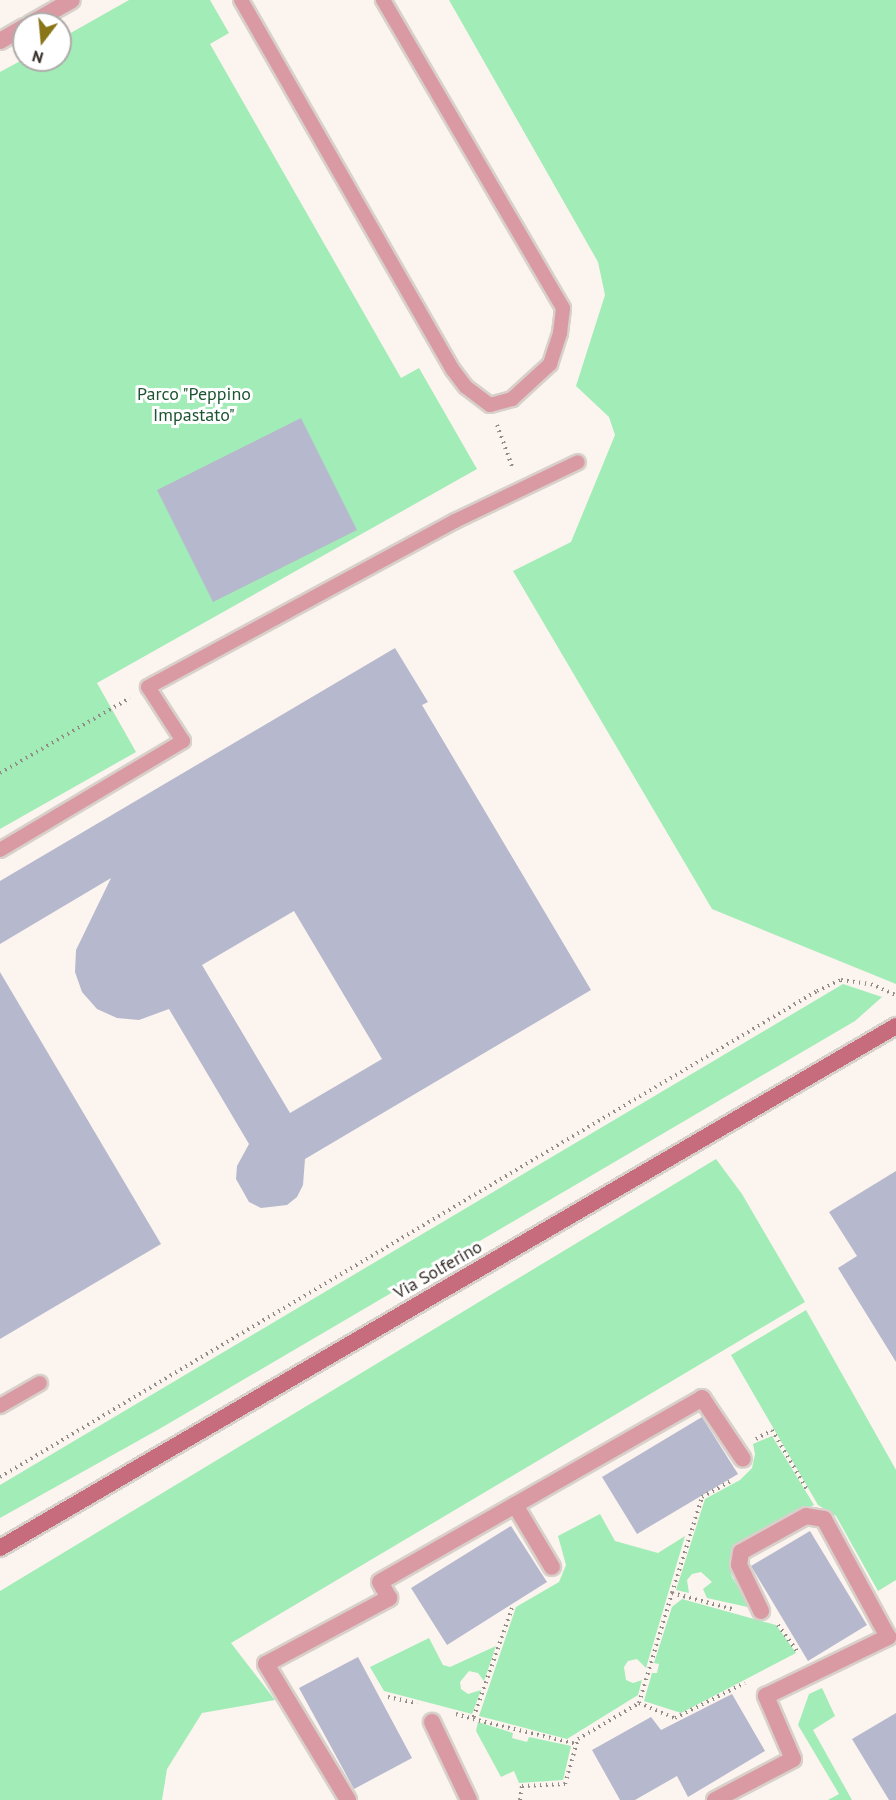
<!DOCTYPE html>
<style>
body{margin:0}
#map{position:relative;width:896px;height:1800px;overflow:hidden;background:#fcf4ee;font-family:"PT Sans",sans-serif}
div>[style]{position:absolute}
.green>*{inset:0;background:#a2ecb7}
.building>*{inset:0;background:#b6b8ce}
.path>*{height:4px;margin-top:-2px;transform-origin:0;background:repeating-linear-gradient(90deg,#938b85 0 1.5px,transparent 0 6px)}
.roads{filter:drop-shadow(2px 0 #d8d0ca) drop-shadow(-2px 0 #d8d0ca) drop-shadow(0 2px #d8d0ca) drop-shadow(0 -2px #d8d0ca)}
.service>*{height:14px;margin:-7px;padding:0 7px;transform-origin:7px;border-radius:7px;background:#da9aa4}
.minor>*{height:16px;margin:-8px;padding:0 8px;transform-origin:8px;border-radius:8px;background:#da9aa4}
.secondary>*{height:16px;margin:-8px;padding:0 8px;transform-origin:8px;border-radius:8px;background:#c76c7d}
span{translate:-50% -50%;white-space:nowrap;text-align:center;line-height:1.15;-webkit-text-stroke:6px #fff;paint-order:stroke}
.park-label{font-size:18px;color:#1d5532}
.street-label{font-size:18px;color:#352d27}
.north{position:absolute;left:12px;top:12px;width:60px;height:60px;box-sizing:border-box;background:#fff;border:2px solid #aeaba9;border-radius:50%;rotate:196deg;font-size:16px;font-weight:700;line-height:24px;text-align:center;color:#352d27}
.north::after{content:'';display:block;margin:auto;width:21px;height:27px;background:#8a7518;clip-path:polygon(50% 0,100% 100%,50% 72%,0 100%)}
</style>
<div id="map">
<div class="green">
<i style="clip-path:polygon(129px 0,210px 0,229px 33px,210px 44px,401px 378px,419px 368px,477px 469px,97px 683px,136px 752px,0 829px,0 72px,24px 59px,60px 60px,60px 39px)"></i>
<i style="clip-path:polygon(449px 0,896px 0,896px 984px,712px 909px,513px 571px,571px 542px,615px 435px,609px 417px,576px 386px,605px 295px,598px 262px)"></i>
<i style="clip-path:polygon(843px 984px,882px 997px,855px 1021px,161px 1428px,0 1518px,0 1485px)"></i>
<i style="clip-path:polygon(716px 1159px,742px 1194px,805px 1302px,231px 1643px,275px 1700px,202px 1713px,167px 1769px,162px 1800px,0 1800px,0 1591px)"></i>
<i style="clip-path:polygon(806px 1310px,896px 1470px,896px 1580px,878px 1591px,836px 1516px,818px 1505px,731px 1355px)"></i>
<i style="clip-path:polygon(772px 1436px,814px 1505px,745px 1538px,733px 1551px,729px 1563px,732px 1577px,752px 1608px,707px 1598px,703px 1589px,712px 1582px,701px 1572px,692px 1574px,687px 1580px,689px 1593px,676px 1590px,705px 1499px,740px 1480px,752px 1468px,755px 1454px,753px 1444px)"></i>
<i style="clip-path:polygon(600px 1514px,615px 1541px,658px 1553px,685px 1536px,646px 1668px,637px 1659px,628px 1661px,624px 1667px,626px 1680px,633px 1683px,642px 1680px,638px 1695px,567px 1739px,479px 1716px,516px 1607px,559px 1582px,566px 1565px,558px 1536px)"></i>
<i style="clip-path:polygon(682px 1599px,776px 1625px,796px 1653px,681px 1713px,644px 1701px,652px 1673px,657px 1673px,659px 1664px,654px 1663px,672px 1607px)"></i>
<i style="clip-path:polygon(429px 1638px,443px 1665px,450px 1667px,496px 1646px,484px 1681px,478px 1673px,469px 1671px,460px 1682px,461px 1689px,468px 1694px,481px 1690px,472px 1714px,384px 1691px,370px 1667px)"></i>
<i style="clip-path:polygon(822px 1688px,835px 1716px,813px 1730px,852px 1800px,828px 1800px,839px 1794px,798px 1725px,809px 1694px)"></i>
<i style="clip-path:polygon(478px 1722px,513px 1733px,512px 1738px,527px 1742px,529px 1737px,571px 1746px,563px 1780px,519px 1783px,514px 1771px,501px 1777px,476px 1731px)"></i>
</div>
<div class="building">
<i style="clip-path:polygon(301px 418px,357px 530px,213px 602px,157px 490px)"></i>
<i style="clip-path:polygon(evenodd,395px 648px,428px 702px,422px 705px,591px 990px,305px 1159px,303px 1185px,297px 1197px,287px 1205px,261px 1208px,249px 1202px,236px 1179px,237px 1166px,249px 1144px,169px 1009px,139px 1020px,117px 1018px,97px 1009px,82px 992px,75px 972px,76px 950px,111px 878px,0 944px,0 881px,395px 648px,294px 911px,382px 1059px,290px 1113px,202px 965px,294px 911px)"></i>
<i style="clip-path:polygon(0 972px,161px 1244px,0 1339px)"></i>
<i style="clip-path:polygon(896px 1171px,896px 1362px,838px 1268px,857px 1256px,829px 1212px)"></i>
<i style="clip-path:polygon(702px 1417px,738px 1474px,637px 1534px,602px 1477px)"></i>
<i style="clip-path:polygon(511px 1526px,547px 1582px,447px 1645px,411px 1588px)"></i>
<i style="clip-path:polygon(810px 1531px,867px 1625px,808px 1661px,751px 1566px)"></i>
<i style="clip-path:polygon(358px 1657px,412px 1758px,354px 1789px,299px 1688px)"></i>
<i style="clip-path:polygon(732px 1694px,765px 1751px,688px 1797px,677px 1776px,635px 1800px,620px 1800px,592px 1750px,651px 1717px,661px 1730px)"></i>
<i style="clip-path:polygon(896px 1713px,896px 1800px,889px 1800px,852px 1739px)"></i>
</div>
<div class="path">
<i style="left:497px;top:425px;width:47px;rotate:70deg"></i>
<i style="left:0;top:773px;width:150px;rotate:-30deg"></i>
<i style="left:756px;top:1439px;width:18px;rotate:-29deg"></i>
<i style="left:772px;top:1430px;width:71px;rotate:59.5deg"></i>
<i style="left:0;top:1477px;width:951px;rotate:-30.75deg"></i>
<i style="left:817px;top:991px;width:26px;rotate:-25deg"></i>
<i style="left:841px;top:980px;width:30px;rotate:8deg"></i>
<i style="left:871px;top:984px;width:27px;rotate:24deg"></i>
<i style="left:672px;top:1593px;width:101px;rotate:-72.6deg"></i>
<i style="left:702px;top:1497px;width:33px;rotate:-29deg"></i>
<i style="left:512px;top:1608px;width:118px;rotate:109.4deg"></i>
<i style="left:473px;top:1719px;width:106px;rotate:13.6deg"></i>
<i style="left:778px;top:1625px;width:34px;rotate:54deg"></i>
<i style="left:388px;top:1697px;width:30px;rotate:12deg"></i>
<i style="left:639px;top:1703px;width:115px;rotate:-73.3deg"></i>
<i style="left:672px;top:1593px;width:62px;rotate:14.9deg"></i>
<i style="left:456px;top:1714px;width:18px;rotate:16deg"></i>
<i style="left:520px;top:1800px;width:14px;rotate:-82deg"></i>
<i style="left:522px;top:1786px;width:43px;rotate:-2.7deg"></i>
<i style="left:565px;top:1784px;width:47px;rotate:-73.9deg"></i>
<i style="left:578px;top:1739px;width:71px;rotate:-30.5deg"></i>
<i style="left:639px;top:1703px;width:39px;rotate:23deg"></i>
<i style="left:675px;top:1718px;width:78px;rotate:-26.6deg"></i>
</div>
<div class="roads">
<div class="service">
<i style="left:241px;top:0;width:426px;rotate:60.2deg"></i>
<i style="left:453px;top:370px;width:21px;rotate:53deg"></i>
<i style="left:466px;top:387px;width:30px;rotate:37deg"></i>
<i style="left:490px;top:405px;width:23px;rotate:-15deg"></i>
<i style="left:512px;top:399px;width:52px;rotate:-42.6deg"></i>
<i style="left:550px;top:364px;width:33px;rotate:-72deg"></i>
<i style="left:560px;top:333px;width:25px;rotate:-83deg"></i>
<i style="left:563px;top:308px;width:357px;rotate:-120.3deg"></i>
<i style="left:0;top:850px;width:213px;rotate:-30.8deg"></i>
<i style="left:183px;top:741px;width:64px;rotate:-122.9deg"></i>
<i style="left:148px;top:687px;width:349px;rotate:-28.4deg"></i>
<i style="left:455px;top:521px;width:136px;rotate:-25.6deg"></i>
<i style="left:0;top:1406px;width:46px;rotate:-29.9deg"></i>
</div>
<div class="minor">
<i style="left:30px;top:24px;width:48px;rotate:-29.7deg"></i>
<i style="left:0;top:41px;width:28px;rotate:-30deg"></i>
<i style="left:515px;top:1505px;width:72px;rotate:59.2deg"></i>
<i style="left:432px;top:1722px;width:86px;rotate:64.6deg"></i>
<i style="left:348px;top:1800px;width:159px;rotate:-121.1deg"></i>
<i style="left:266px;top:1664px;width:140px;rotate:-28.2deg"></i>
<i style="left:389px;top:1598px;width:18px;rotate:-119deg"></i>
<i style="left:380px;top:1582px;width:371px;rotate:-29.7deg"></i>
<i style="left:702px;top:1398px;width:73px;rotate:56.1deg"></i>
<i style="left:715px;top:1800px;width:88px;rotate:-27.7deg"></i>
<i style="left:793px;top:1759px;width:69px;rotate:-113.2deg"></i>
<i style="left:766px;top:1696px;width:136px;rotate:-25.8deg"></i>
<i style="left:888px;top:1637px;width:134px;rotate:-118.5deg"></i>
<i style="left:824px;top:1519px;width:18px;rotate:-171deg"></i>
<i style="left:806px;top:1516px;width:74px;rotate:151deg"></i>
<i style="left:741px;top:1552px;width:13px;rotate:99deg"></i>
<i style="left:739px;top:1565px;width:51px;rotate:64.4deg"></i>
</div>
<div class="secondary">
<i style="left:0;top:1548px;width:1037px;rotate:-30.22deg"></i>
</div>
</div>
<div class="park-label">
<span style="left:194px;top:405px">Parco "Peppino<br>Impastato"</span>
</div>
<div class="street-label">
<span style="left:438px;top:1270px;rotate:-30deg">Via Solferino</span>
</div>
<div class="north">N</div>
</div>
